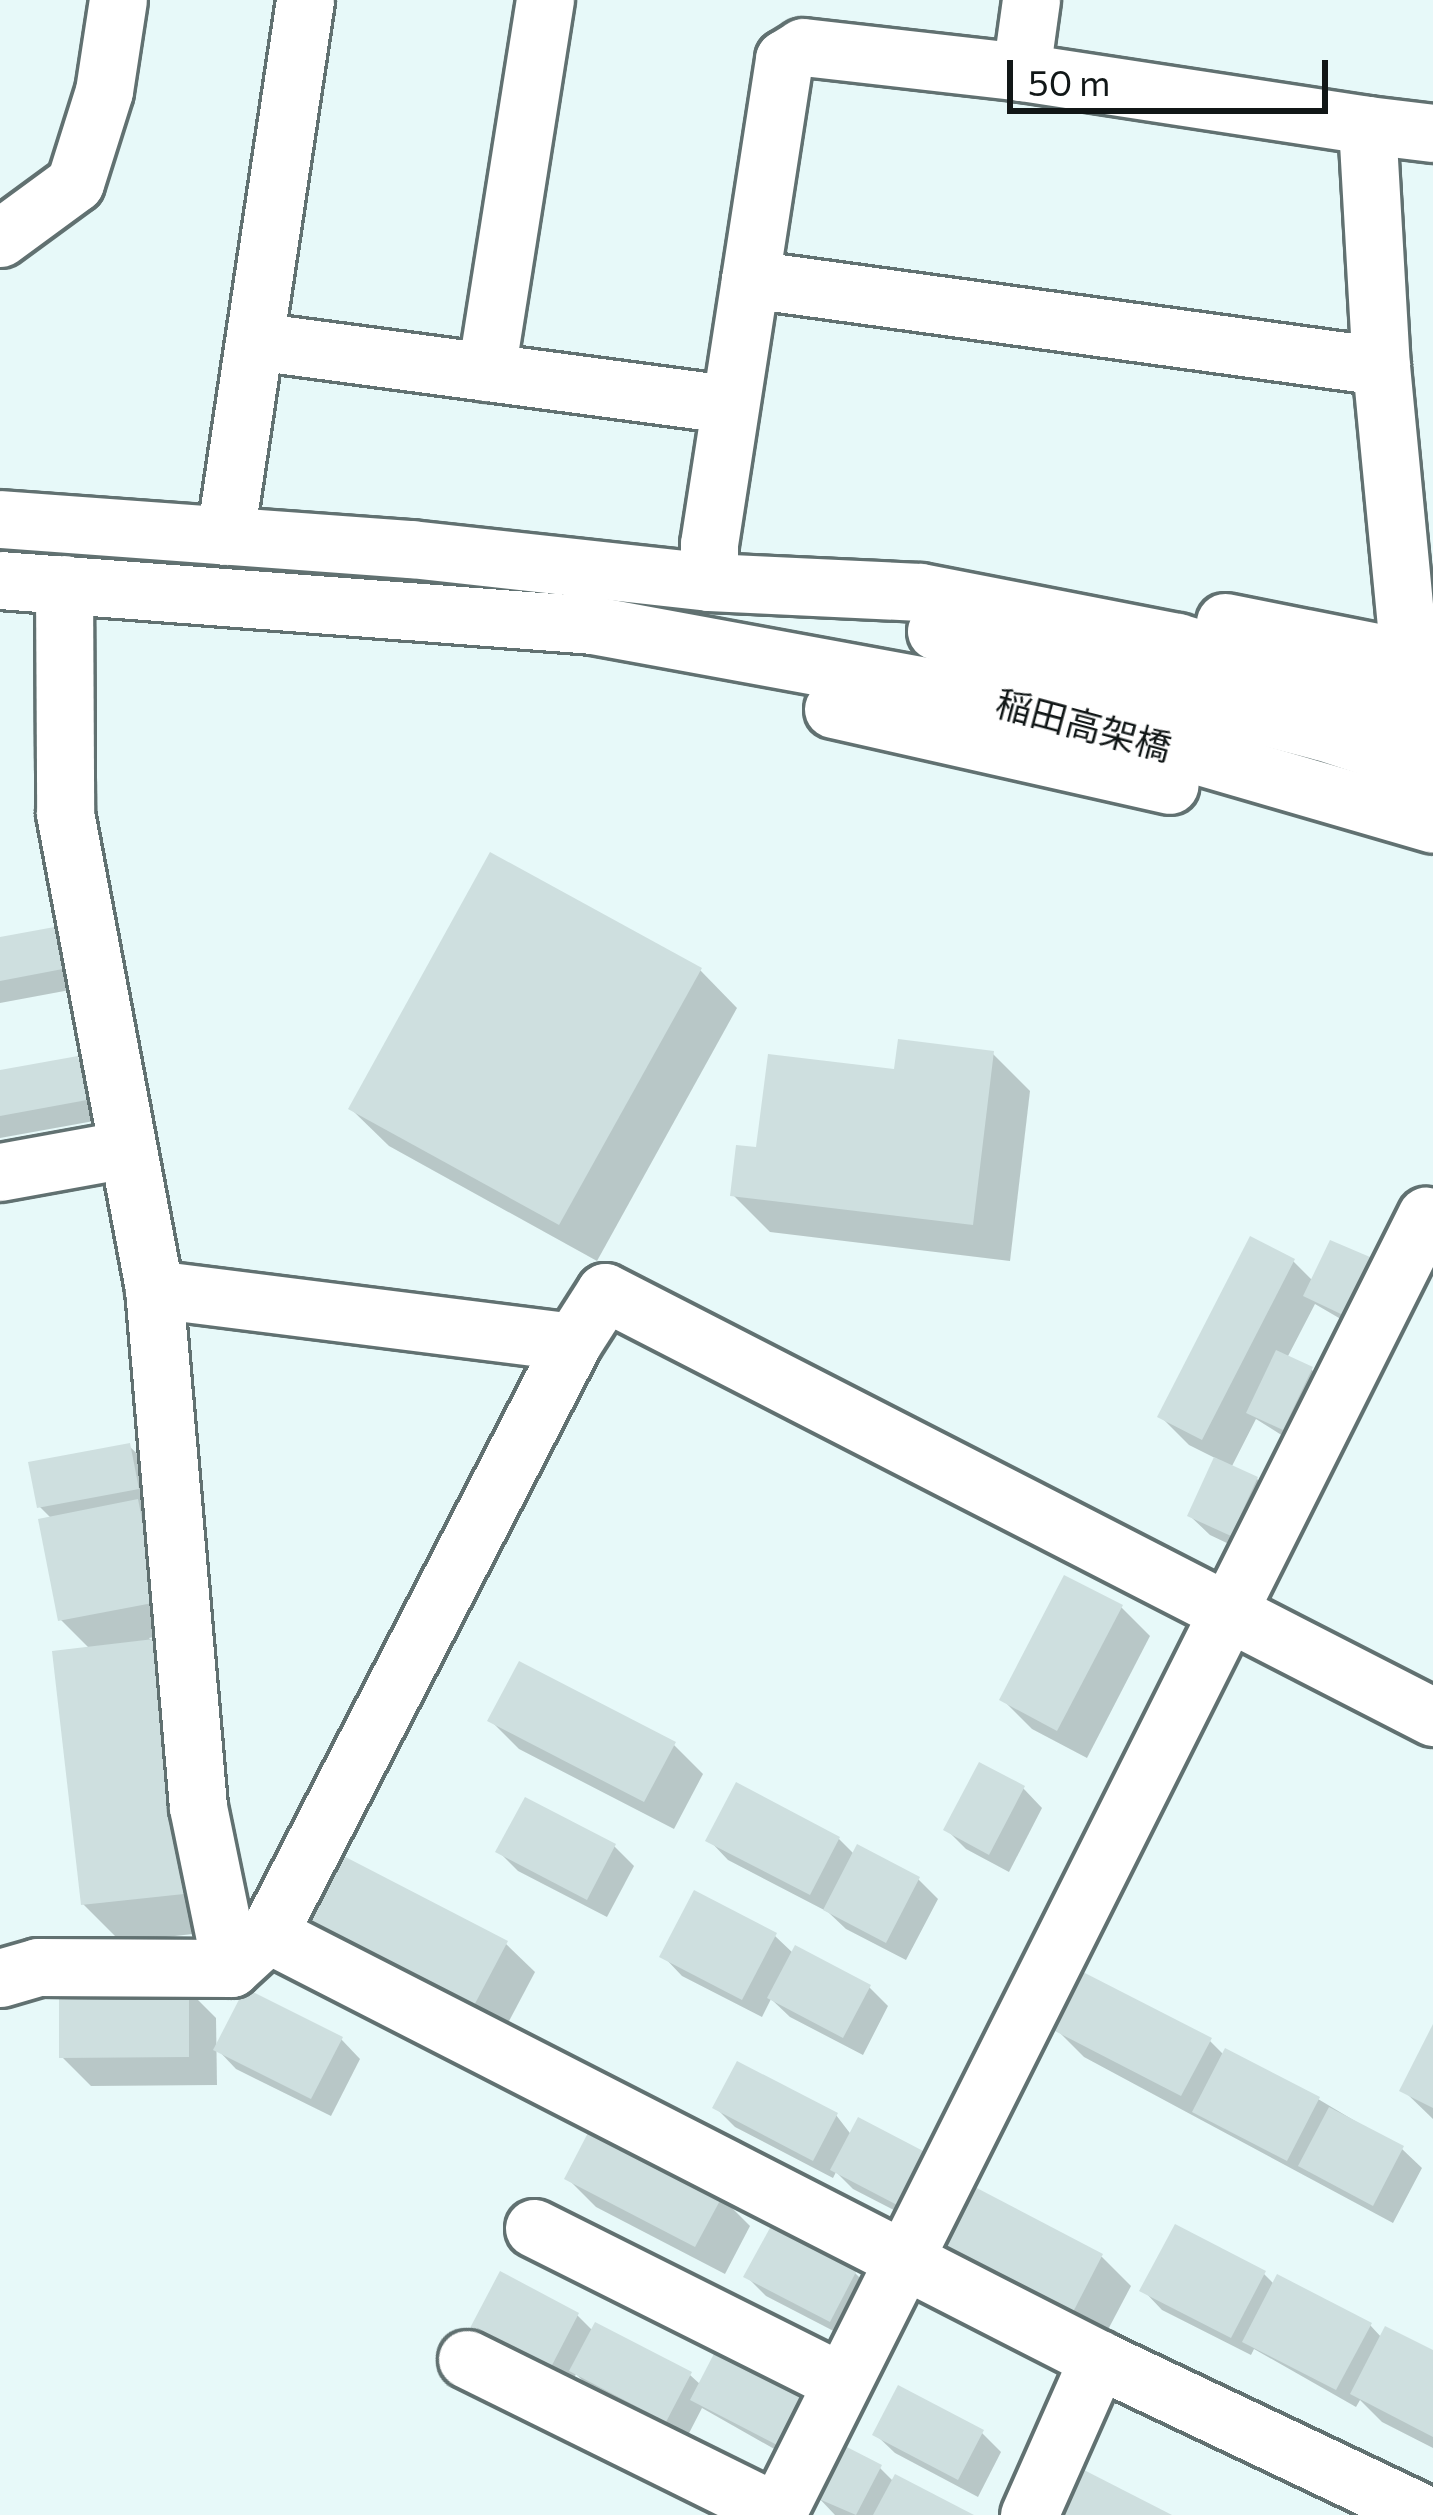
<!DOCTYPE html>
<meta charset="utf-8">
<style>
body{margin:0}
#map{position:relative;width:1433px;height:2515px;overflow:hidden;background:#e7f9f9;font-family:Commissioner,"Noto Sans JP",sans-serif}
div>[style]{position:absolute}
.shadow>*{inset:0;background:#0003}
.building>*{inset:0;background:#cedfdf}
.roads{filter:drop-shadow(3px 0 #617171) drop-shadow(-3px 0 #617171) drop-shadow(0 3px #617171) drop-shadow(0 -3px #617171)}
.minor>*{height:57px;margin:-28.5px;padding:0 28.5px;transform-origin:28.5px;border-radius:28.5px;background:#fff}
span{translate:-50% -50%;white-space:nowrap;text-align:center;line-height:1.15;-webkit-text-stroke:12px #fff;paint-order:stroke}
.street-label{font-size:36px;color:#111717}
.scale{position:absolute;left:1007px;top:60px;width:321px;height:54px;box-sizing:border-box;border:6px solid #111717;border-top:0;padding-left:15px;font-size:36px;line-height:42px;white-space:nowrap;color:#111717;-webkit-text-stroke:9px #fff;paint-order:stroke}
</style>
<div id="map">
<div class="shadow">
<i style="clip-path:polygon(59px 929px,86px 987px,0 1003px,0 940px)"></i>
<i style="clip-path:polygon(700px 970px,737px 1008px,597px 1261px,389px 1146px,351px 1109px)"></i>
<i style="clip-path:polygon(993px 1054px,1030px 1091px,1010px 1261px,770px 1232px,733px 1195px,759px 1151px,896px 1073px)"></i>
<i style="clip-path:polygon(77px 1059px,97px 1078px,105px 1119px,0 1138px,0 1073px)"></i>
<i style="clip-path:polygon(1368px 1260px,1387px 1279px,1363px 1332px,1315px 1304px,1287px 1358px,1311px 1369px,1330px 1389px,1302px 1448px,1256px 1419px,1231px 1468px,1257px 1479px,1276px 1499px,1250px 1554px,1210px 1535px,1190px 1516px,1217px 1459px,1189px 1445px,1160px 1416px,1293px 1261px,1313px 1281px)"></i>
<i style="clip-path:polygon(129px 1446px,149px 1465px,185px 1631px,149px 1638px,191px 1680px,220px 1931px,121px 1942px,83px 1904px,90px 1649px,61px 1620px,52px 1519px,39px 1506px)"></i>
<i style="clip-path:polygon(1121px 1607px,1150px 1636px,1087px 1758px,1032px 1729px,1003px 1700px)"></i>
<i style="clip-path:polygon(490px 1720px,674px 1745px,703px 1774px,674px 1829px,519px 1749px)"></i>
<i style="clip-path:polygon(1023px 1788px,1042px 1808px,1009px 1872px,966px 1849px,947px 1830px)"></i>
<i style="clip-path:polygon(839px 1839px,855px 1855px,918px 1879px,938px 1899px,906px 1960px,846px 1929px,828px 1912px,728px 1860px,709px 1840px)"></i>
<i style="clip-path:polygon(614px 1846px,634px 1866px,607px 1917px,518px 1871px,499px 1852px)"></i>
<i style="clip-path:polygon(775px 1936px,794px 1954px,869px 1987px,888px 2006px,863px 2055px,790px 2017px,771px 1999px,762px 2017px,682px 1976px,663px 1956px)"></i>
<i style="clip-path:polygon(506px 1944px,535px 1972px,498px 2042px,326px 1953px)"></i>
<i style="clip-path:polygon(187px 1989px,216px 2018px,217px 2085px,91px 2086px,62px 2057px)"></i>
<i style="clip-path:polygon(1055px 2028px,1210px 2041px,1225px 2056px,1318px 2099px,1402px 2149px,1422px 2168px,1393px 2223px,1084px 2057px)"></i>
<i style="clip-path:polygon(1433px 2031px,1433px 2119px,1403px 2090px)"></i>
<i style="clip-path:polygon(341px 2039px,360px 2059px,331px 2116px,236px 2069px,217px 2049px)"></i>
<i style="clip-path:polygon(716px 2108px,836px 2115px,919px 2223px,853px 2189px,836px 2172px,833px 2178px,735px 2127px)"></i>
<i style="clip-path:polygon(567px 2178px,721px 2197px,750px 2226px,725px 2274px,596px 2207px)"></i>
<i style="clip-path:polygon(974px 2190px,1102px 2257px,1131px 2286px,1102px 2341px,974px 2275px,945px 2246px)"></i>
<i style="clip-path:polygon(855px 2273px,874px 2292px,849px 2339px,766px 2296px,747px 2277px)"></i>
<i style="clip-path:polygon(1264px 2274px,1275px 2285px,1370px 2325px,1382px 2338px,1433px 2354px,1433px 2448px,1382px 2422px,1360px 2400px,1356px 2407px,1254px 2349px,1251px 2355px,1162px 2310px,1143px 2290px)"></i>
<i style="clip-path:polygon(577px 2315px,593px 2331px,690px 2375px,701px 2385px,719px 2350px,799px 2463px,702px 2408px,686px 2439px,592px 2390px,576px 2374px,570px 2387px,493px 2347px,474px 2327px)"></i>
<i style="clip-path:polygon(982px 2433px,1001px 2452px,978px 2497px,895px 2453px,875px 2434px)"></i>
<i style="clip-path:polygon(880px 2468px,894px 2482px,968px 2515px,835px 2515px,816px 2495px)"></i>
</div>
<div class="building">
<i style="clip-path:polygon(490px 852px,702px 968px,559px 1225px,348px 1109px)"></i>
<i style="clip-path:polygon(60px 926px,68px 968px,0 981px,0 937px)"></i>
<i style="clip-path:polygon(898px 1039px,994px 1051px,973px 1225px,730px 1196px,736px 1145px,756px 1147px,768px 1054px,894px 1069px)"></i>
<i style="clip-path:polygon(78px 1056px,87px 1100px,0 1116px,0 1070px)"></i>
<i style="clip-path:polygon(1250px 1236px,1295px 1259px,1202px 1440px,1157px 1417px)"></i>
<i style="clip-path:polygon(1330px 1240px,1370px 1257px,1343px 1315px,1303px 1296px)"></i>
<i style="clip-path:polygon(1276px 1350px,1313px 1367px,1283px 1430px,1246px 1413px)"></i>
<i style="clip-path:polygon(130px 1443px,139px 1489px,37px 1508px,28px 1462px)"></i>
<i style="clip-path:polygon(1214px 1457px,1258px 1477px,1231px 1536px,1187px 1516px)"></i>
<i style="clip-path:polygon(138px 1499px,158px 1602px,58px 1621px,38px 1519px)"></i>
<i style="clip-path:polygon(1064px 1575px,1123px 1605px,1057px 1731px,999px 1700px)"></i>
<i style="clip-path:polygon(154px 1639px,184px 1894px,81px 1905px,52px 1651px)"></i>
<i style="clip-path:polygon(519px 1661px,676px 1742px,644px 1802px,487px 1721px)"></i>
<i style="clip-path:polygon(979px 1762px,1025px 1786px,989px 1855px,943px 1830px)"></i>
<i style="clip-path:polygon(736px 1782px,840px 1837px,810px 1895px,705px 1841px)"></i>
<i style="clip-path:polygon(525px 1797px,616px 1844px,587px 1900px,495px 1852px)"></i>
<i style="clip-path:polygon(857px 1844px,920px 1877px,886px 1943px,823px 1910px)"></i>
<i style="clip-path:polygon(332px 1850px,508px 1941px,469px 2015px,294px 1925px)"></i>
<i style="clip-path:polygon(694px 1890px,777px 1933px,742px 2000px,659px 1957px)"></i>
<i style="clip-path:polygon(795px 1945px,871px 1985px,843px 2038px,767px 1998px)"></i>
<i style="clip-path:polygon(1081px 1971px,1212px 2038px,1181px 2096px,1051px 2029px)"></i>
<i style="clip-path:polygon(189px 1986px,189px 2057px,59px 2058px,59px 1988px)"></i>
<i style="clip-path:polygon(245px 1988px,343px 2037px,311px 2099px,213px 2050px)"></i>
<i style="clip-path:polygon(1433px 2024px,1433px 2108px,1399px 2091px)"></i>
<i style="clip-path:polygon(1225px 2048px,1320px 2097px,1287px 2161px,1192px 2112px)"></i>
<i style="clip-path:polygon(737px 2061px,838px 2113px,813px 2161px,712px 2108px)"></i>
<i style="clip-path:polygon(1329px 2107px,1404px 2146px,1373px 2206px,1298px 2166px)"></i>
<i style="clip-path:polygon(858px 2117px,927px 2153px,899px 2206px,830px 2170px)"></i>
<i style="clip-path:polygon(591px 2127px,723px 2195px,695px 2247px,564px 2179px)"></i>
<i style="clip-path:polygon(973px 2186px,1103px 2254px,1072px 2314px,941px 2246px)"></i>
<i style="clip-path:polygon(1175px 2224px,1266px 2271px,1231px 2338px,1139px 2291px)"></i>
<i style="clip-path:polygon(771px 2226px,857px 2270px,830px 2322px,743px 2277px)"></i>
<i style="clip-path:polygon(500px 2271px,579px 2313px,550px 2369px,470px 2328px)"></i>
<i style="clip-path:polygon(1277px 2274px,1372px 2323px,1336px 2390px,1242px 2342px)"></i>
<i style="clip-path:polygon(595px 2322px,692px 2372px,666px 2422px,569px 2371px)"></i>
<i style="clip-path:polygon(1385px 2326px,1433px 2350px,1433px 2437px,1350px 2394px)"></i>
<i style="clip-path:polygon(718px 2346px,808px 2392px,779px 2446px,690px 2400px)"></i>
<i style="clip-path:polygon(898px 2385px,984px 2430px,958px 2480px,872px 2435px)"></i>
<i style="clip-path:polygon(839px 2443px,882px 2465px,856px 2515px,812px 2496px)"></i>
<i style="clip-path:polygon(1084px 2470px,1172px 2515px,1060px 2515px)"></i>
<i style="clip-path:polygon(895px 2474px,974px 2515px,873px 2515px)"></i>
</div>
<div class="roads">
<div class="minor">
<i style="left:1021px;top:72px;width:73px;rotate:-82.1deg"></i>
<i style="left:1367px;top:125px;width:66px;rotate:6.9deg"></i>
<i style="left:0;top:238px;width:93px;rotate:-36.3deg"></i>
<i style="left:75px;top:183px;width:96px;rotate:-72.5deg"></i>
<i style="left:104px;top:91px;width:92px;rotate:-81.3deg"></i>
<i style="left:750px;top:279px;width:637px;rotate:7.85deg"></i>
<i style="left:255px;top:341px;width:479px;rotate:7.6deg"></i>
<i style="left:486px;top:372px;width:377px;rotate:-81deg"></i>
<i style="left:0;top:519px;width:412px;rotate:4.2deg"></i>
<i style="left:411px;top:549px;width:300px;rotate:6.3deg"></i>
<i style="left:709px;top:582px;width:211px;rotate:2.7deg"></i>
<i style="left:920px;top:592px;width:262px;rotate:11deg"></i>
<i style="left:1177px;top:642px;width:267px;rotate:16.7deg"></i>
<i style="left:225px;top:536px;width:542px;rotate:-81.51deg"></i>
<i style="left:0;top:580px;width:595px;rotate:4.34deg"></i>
<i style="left:593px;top:625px;width:428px;rotate:10.4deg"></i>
<i style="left:1014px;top:702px;width:436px;rotate:16.2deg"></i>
<i style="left:709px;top:582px;width:38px;rotate:-90deg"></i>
<i style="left:709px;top:544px;width:491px;rotate:-81.2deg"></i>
<i style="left:784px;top:59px;width:22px;rotate:-32deg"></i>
<i style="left:803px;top:47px;width:219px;rotate:6.5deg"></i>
<i style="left:1021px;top:72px;width:350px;rotate:8.7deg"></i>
<i style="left:1367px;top:125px;width:241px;rotate:86.7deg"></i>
<i style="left:1381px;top:366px;width:290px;rotate:84.5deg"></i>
<i style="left:64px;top:584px;width:229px;rotate:89.7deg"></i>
<i style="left:65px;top:813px;width:484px;rotate:79.4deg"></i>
<i style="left:154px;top:1289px;width:520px;rotate:85.14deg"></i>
<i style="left:198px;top:1807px;width:164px;rotate:78.4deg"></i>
<i style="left:1225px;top:622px;width:212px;rotate:11.2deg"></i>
<i style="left:936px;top:631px;width:398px;rotate:14.6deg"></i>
<i style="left:1321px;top:731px;width:118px;rotate:18.3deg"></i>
<i style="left:833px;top:709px;width:345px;rotate:12.7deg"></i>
<i style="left:0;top:1172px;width:128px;rotate:-10.3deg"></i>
<i style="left:154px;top:1289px;width:422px;rotate:7.2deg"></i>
<i style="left:573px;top:1342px;width:666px;rotate:117.26deg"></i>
<i style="left:573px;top:1342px;width:59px;rotate:-57.4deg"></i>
<i style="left:605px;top:1292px;width:931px;rotate:27.17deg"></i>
<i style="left:0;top:1978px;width:40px;rotate:-16deg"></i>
<i style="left:38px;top:1967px;width:193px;rotate:0.3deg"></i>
<i style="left:231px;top:1968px;width:50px;rotate:-42.6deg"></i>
<i style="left:268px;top:1934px;width:932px;rotate:27.11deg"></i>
<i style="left:1098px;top:2359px;width:364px;rotate:25.4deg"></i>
<i style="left:534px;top:2228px;width:344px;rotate:26.6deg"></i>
<i style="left:467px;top:2359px;width:346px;rotate:26.3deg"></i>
<i style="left:776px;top:2515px;width:1453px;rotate:-63.42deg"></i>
<i style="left:1029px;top:2515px;width:171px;rotate:-66.1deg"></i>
</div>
</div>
<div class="street-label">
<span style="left:1084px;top:724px;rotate:15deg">稲田高架橋</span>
</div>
<div class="scale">50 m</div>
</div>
